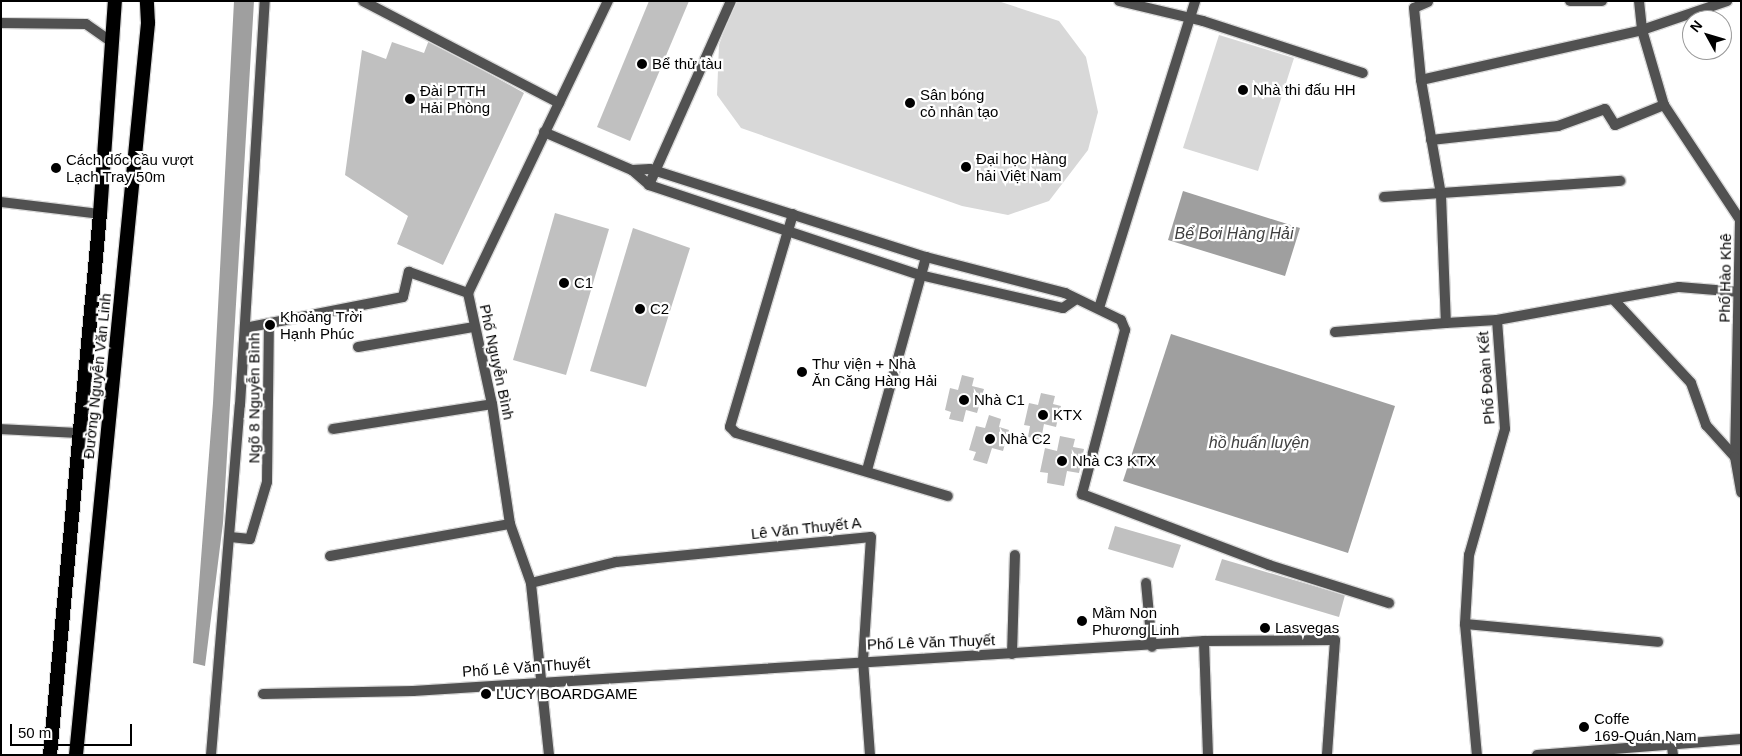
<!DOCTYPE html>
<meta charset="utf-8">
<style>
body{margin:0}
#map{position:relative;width:1742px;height:756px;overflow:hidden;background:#fff;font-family:Helvetica,sans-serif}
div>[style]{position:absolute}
.green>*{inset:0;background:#d8d8d8}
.water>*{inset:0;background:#9f9f9f}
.building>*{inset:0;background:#c0c0c0}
.roads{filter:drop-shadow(1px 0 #dbdbdb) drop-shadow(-1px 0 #dbdbdb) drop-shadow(0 1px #dbdbdb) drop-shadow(0 -1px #dbdbdb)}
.service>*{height:10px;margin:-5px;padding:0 5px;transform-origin:5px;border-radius:5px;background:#515151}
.minor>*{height:10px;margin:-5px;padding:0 5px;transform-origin:5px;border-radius:5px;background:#515151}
.tertiary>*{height:10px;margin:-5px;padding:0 5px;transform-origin:5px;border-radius:5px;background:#515151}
.trunk>*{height:14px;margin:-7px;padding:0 7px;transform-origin:7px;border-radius:7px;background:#000}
.dots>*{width:14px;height:14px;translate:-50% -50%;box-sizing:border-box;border:2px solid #fff;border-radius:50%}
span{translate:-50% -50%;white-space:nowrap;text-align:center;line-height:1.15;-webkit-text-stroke:4.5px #fff;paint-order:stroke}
.poi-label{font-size:15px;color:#000}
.left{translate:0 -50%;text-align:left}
.street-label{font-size:15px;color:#000}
.water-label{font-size:16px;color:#404040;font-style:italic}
.frame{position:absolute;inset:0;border:2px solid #000;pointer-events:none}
.north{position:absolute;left:1682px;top:10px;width:50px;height:50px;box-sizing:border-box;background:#fff;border:1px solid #999;border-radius:50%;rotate:309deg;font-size:14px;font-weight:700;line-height:20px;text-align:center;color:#000}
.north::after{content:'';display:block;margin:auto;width:18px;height:22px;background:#000;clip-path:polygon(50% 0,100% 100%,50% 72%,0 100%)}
.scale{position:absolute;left:10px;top:724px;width:122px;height:22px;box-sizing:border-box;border:2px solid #000;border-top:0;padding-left:6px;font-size:15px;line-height:18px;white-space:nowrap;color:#000;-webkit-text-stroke:4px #fff;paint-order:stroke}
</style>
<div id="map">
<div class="green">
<i style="clip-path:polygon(735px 1px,998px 1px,1059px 21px,1086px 57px,1098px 112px,1088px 150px,1049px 201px,1008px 215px,962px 206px,741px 128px,717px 95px,719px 45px)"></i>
<i style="clip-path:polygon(1219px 35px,1294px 58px,1258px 171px,1183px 148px)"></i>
</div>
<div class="water">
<i style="clip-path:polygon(234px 1px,254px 1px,223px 523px,205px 666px,193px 663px,213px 403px)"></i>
<i style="clip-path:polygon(1183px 191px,1300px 228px,1285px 276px,1168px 240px)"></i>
<i style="clip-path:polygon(1171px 334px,1395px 406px,1348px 553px,1123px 481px)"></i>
</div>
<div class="building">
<i style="clip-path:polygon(649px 1px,689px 1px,630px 141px,597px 127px)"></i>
<i style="clip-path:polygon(429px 40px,524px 93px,443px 265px,397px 244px,408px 216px,345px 175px,362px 50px,386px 59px,392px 42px,424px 53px)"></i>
<i style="clip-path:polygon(555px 213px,609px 229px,566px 375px,513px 360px)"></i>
<i style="clip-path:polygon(633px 228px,690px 248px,646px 387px,590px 371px)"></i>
<i style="clip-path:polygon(962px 375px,974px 378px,972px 386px,984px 389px,977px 413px,966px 410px,963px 422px,949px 419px,951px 412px,945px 410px,950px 388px,958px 390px)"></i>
<i style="clip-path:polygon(1041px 393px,1055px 396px,1053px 404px,1061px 406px,1056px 427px,1044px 424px,1041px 440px,1028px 437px,1030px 426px,1024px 425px,1029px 403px,1038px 405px)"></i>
<i style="clip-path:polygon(989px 415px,1001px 419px,999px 427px,1009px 430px,1003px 451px,992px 448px,987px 464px,973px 460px,976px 452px,969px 450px,976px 426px,985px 428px)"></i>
<i style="clip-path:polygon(1060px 436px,1075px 439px,1073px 447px,1084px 449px,1079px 473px,1067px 471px,1064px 486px,1047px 483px,1048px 473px,1040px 472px,1045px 448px,1057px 451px)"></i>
<i style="clip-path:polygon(1115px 526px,1181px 545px,1173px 568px,1108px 549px)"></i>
<i style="clip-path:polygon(1222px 559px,1345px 595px,1339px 617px,1215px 580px)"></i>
</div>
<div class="roads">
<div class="service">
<i style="left:363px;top:1px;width:221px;rotate:27.5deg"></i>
<i style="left:1119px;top:1px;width:86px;rotate:13.4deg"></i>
<i style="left:1203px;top:21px;width:168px;rotate:18deg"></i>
<i style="left:1570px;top:1px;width:32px"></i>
<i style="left:1428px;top:2px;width:15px;rotate:157deg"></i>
<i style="left:1414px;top:8px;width:72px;rotate:84.4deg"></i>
<i style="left:1421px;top:80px;width:227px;rotate:-12.7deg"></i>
<i style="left:1642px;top:30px;width:90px;rotate:-18.8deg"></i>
<i style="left:1px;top:23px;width:85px;rotate:0.7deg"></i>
<i style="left:86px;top:24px;width:29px;rotate:35deg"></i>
<i style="left:544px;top:132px;width:96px;rotate:23.4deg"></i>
<i style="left:632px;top:170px;width:23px;rotate:41deg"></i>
<i style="left:649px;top:185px;width:286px;rotate:18.4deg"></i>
<i style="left:920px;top:275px;width:147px;rotate:13deg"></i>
<i style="left:1063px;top:308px;width:14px;rotate:-34deg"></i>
<i style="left:1431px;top:140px;width:128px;rotate:-6.3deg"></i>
<i style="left:1558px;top:126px;width:50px;rotate:-19.9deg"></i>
<i style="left:1605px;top:109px;width:19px;rotate:58deg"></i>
<i style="left:1615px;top:125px;width:53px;rotate:-22.2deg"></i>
<i style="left:632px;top:170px;width:18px;rotate:-3deg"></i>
<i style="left:650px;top:169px;width:290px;rotate:17.7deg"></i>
<i style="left:926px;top:257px;width:144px;rotate:14.5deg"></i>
<i style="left:1065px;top:293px;width:62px;rotate:25.7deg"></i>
<i style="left:1121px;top:320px;width:11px;rotate:68deg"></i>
<i style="left:1125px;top:330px;width:170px;rotate:104.7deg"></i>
<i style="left:1082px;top:494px;width:200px;rotate:20.8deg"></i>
<i style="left:1269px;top:565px;width:126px;rotate:17.6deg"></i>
<i style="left:649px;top:185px;width:201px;rotate:-66deg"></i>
<i style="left:1384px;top:197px;width:237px;rotate:-3.9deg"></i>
<i style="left:1px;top:202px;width:100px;rotate:6.9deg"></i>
<i style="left:793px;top:214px;width:222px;rotate:106.5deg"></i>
<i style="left:730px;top:427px;width:8px;rotate:45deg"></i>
<i style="left:736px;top:433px;width:221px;rotate:16.6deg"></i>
<i style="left:1614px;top:300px;width:113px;rotate:47.1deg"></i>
<i style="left:1691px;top:383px;width:45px;rotate:70.3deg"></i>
<i style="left:1706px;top:425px;width:43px;rotate:47.8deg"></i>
<i style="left:1099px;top:308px;width:322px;rotate:-72.6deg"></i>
<i style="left:1497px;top:320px;width:185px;rotate:-10.3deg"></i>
<i style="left:1679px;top:287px;width:61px;rotate:4.7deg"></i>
<i style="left:245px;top:328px;width:161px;rotate:-11.1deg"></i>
<i style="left:403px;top:297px;width:26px;rotate:-77deg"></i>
<i style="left:409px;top:272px;width:63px;rotate:19.6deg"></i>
<i style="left:1335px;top:332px;width:111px;rotate:-4.6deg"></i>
<i style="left:358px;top:347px;width:118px;rotate:-9.8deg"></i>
<i style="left:1px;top:429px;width:77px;rotate:3deg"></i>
<i style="left:333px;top:429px;width:161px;rotate:-8.9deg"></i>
<i style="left:867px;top:470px;width:221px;rotate:-74.5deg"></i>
<i style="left:230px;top:537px;width:20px;rotate:6deg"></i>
<i style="left:250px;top:539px;width:59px;rotate:-73.4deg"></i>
<i style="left:267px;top:482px;width:158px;rotate:-89.3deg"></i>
<i style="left:330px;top:556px;width:183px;rotate:-10.1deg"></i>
<i style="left:531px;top:583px;width:88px;rotate:-13.9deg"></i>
<i style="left:616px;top:562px;width:256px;rotate:-5.6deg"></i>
<i style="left:871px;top:537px;width:123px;rotate:93.7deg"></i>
<i style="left:863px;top:660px;width:95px;rotate:85.8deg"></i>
<i style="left:1146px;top:583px;width:64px;rotate:84.6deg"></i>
<i style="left:1465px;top:624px;width:194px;rotate:5.3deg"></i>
<i style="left:1012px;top:654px;width:99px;rotate:-88.3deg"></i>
<i style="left:263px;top:694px;width:150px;rotate:-1.1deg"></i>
<i style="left:1672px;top:747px;width:8px;rotate:83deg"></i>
<i style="left:211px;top:755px;width:351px;rotate:-85.3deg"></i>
<i style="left:240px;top:405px;width:405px;rotate:-86.5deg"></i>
</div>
<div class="minor">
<i style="left:1639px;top:1px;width:29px;rotate:84deg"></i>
<i style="left:1642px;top:30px;width:78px;rotate:73.7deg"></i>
<i style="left:1664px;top:105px;width:138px;rotate:56.5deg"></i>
<i style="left:1740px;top:220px;width:237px;rotate:91.2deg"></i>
<i style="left:1735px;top:457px;width:36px;rotate:80deg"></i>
<i style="left:1421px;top:80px;width:117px;rotate:80.1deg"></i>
<i style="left:1441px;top:195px;width:128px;rotate:87.8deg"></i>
<i style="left:1446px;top:323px;width:51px;rotate:-3.4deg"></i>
<i style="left:1497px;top:320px;width:109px;rotate:85.8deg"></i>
<i style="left:1505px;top:429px;width:131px;rotate:105.9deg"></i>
<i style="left:1469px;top:555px;width:69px;rotate:93.3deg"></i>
<i style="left:1465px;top:624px;width:132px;rotate:84.8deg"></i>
<i style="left:413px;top:691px;width:793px;rotate:-3.62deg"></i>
<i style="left:1204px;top:641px;width:131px;rotate:-0.4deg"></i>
<i style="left:1335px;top:640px;width:115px;rotate:94deg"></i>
<i style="left:549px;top:755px;width:173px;rotate:-96deg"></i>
<i style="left:531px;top:583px;width:63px;rotate:-109.6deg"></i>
<i style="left:510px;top:524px;width:121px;rotate:-98.5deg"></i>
<i style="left:492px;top:404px;width:114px;rotate:-102.2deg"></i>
<i style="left:468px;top:293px;width:324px;rotate:-64.4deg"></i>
</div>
<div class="tertiary">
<i style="left:1204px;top:641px;width:114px;rotate:88deg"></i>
<i style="left:1537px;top:755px;width:205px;rotate:-4.5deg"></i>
</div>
<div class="trunk">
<i style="left:50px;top:755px;width:543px;rotate:-84.72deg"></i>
<i style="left:100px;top:214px;width:214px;rotate:-86deg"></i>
<i style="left:76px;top:755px;width:736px;rotate:-84.38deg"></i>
<i style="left:148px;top:23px;width:22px;rotate:-93deg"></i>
</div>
</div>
<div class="dots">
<i style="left:642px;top:64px;background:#000"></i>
<i style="left:1243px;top:90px;background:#000"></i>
<i style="left:410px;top:99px;background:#000"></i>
<i style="left:910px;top:103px;background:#000"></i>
<i style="left:966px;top:167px;background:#000"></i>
<i style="left:56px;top:168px;background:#000"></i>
<i style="left:564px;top:283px;background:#000"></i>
<i style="left:640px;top:309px;background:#000"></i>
<i style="left:270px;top:325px;background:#000"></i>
<i style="left:802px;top:372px;background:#000"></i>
<i style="left:964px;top:400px;background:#000"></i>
<i style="left:1043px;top:415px;background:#000"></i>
<i style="left:990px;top:439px;background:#000"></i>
<i style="left:1062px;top:461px;background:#000"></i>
<i style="left:1082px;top:621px;background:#000"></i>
<i style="left:1265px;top:628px;background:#000"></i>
<i style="left:486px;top:694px;background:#000"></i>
<i style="left:1584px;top:727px;background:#000"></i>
</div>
<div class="poi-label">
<span class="left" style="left:652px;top:64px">Bể thử tàu</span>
<span class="left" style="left:420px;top:99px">Đài PTTH<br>Hải Phòng</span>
<span class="left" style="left:1253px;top:90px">Nhà thi đấu HH</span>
<span class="left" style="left:920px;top:103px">Sân bóng<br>cỏ nhân tạo</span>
<span class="left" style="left:976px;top:167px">Đại học Hàng<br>hải Việt Nam</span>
<span class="left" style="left:66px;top:168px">Cách dốc cầu vượt<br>Lạch Tray 50m</span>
<span class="left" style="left:574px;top:283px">C1</span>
<span class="left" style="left:650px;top:309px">C2</span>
<span class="left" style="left:280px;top:325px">Khoảng Trời<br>Hạnh Phúc</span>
<span class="left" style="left:812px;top:372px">Thư viện + Nhà<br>Ăn Căng Hàng Hải</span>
<span class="left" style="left:974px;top:400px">Nhà C1</span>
<span class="left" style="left:1053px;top:415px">KTX</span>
<span class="left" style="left:1000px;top:439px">Nhà C2</span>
<span class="left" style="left:1072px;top:461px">Nhà C3 KTX</span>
<span class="left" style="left:1092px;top:621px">Mầm Non<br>Phương Linh</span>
<span class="left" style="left:1275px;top:628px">Lasvegas</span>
<span class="left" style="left:496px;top:694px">LUCY BOARDGAME</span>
<span class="left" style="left:1594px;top:727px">Coffe<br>169-Quán Nam</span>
</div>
<div class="street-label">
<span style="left:1725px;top:278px;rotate:-89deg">Phố Hào Khê</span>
<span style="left:497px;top:362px;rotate:78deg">Phố Nguyễn Bình</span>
<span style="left:97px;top:376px;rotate:-84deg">Đường Nguyễn Văn Linh</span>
<span style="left:1486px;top:378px;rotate:-94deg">Phố Đoàn Kết</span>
<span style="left:254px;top:398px;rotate:-90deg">Ngõ 8 Nguyễn Bình</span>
<span style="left:806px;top:528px;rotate:-6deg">Lê Văn Thuyết A</span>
<span style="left:931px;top:642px;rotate:-2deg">Phố Lê Văn Thuyết</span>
<span style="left:526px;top:667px;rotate:-4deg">Phố Lê Văn Thuyết</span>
</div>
<div class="water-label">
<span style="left:1234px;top:234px">Bể Bơi Hàng Hải</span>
<span style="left:1259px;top:443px">hồ huấn luyện</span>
</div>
<div class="frame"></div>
<div class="north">N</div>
<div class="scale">50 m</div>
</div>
